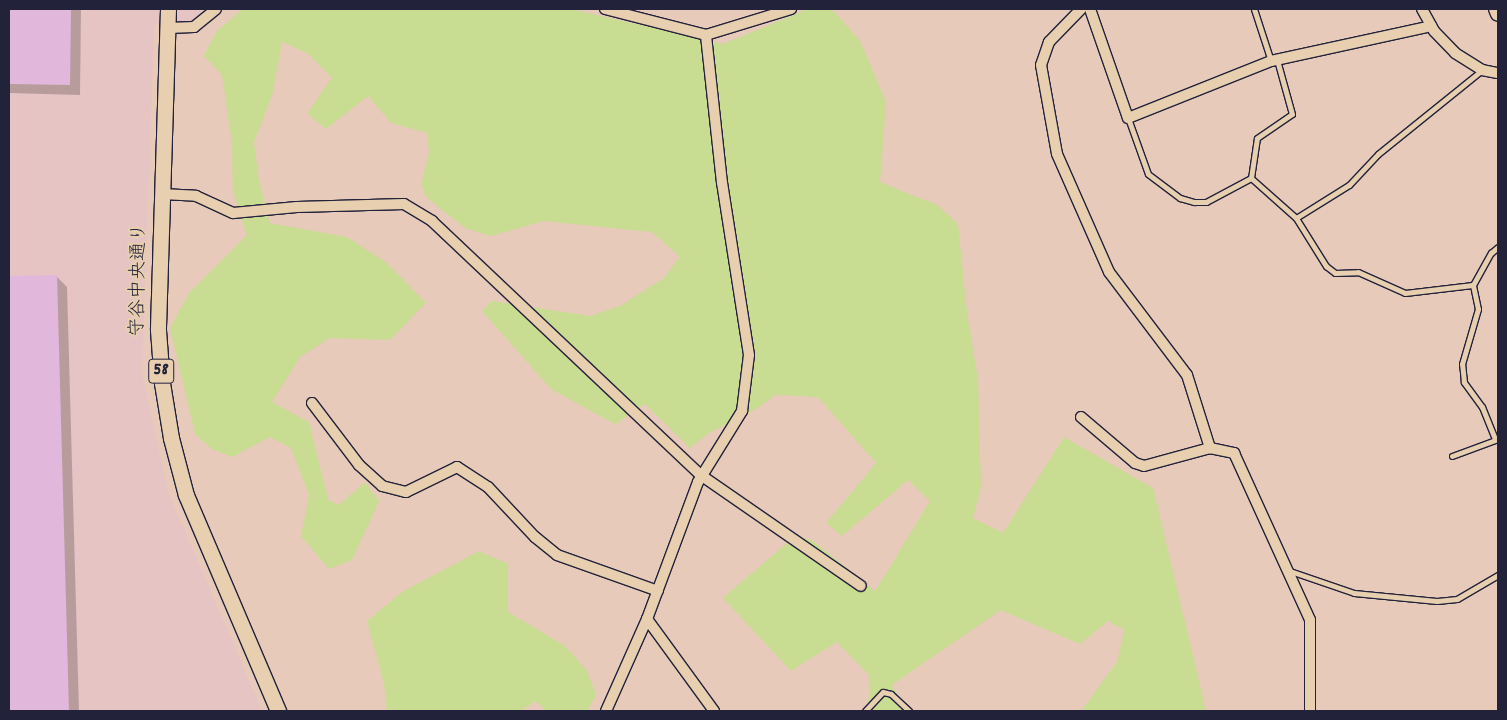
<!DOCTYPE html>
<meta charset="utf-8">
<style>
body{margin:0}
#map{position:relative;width:1507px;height:720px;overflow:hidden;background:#e7cab9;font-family:Dekko,"Klee One",sans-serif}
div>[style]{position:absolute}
.built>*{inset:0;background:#e6c4c4}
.green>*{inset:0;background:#c8dc92}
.shadow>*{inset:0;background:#0003}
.building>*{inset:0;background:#e2b7dc}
.roads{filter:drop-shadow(1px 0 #22223b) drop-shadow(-1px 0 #22223b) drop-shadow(0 1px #22223b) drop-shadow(0 -1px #22223b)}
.lane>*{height:5px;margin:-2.5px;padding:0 2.5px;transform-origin:2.5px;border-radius:2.5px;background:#e8cfb0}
.street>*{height:10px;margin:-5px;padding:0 5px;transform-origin:5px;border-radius:5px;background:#e8cfb0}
.secondary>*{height:14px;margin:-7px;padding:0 7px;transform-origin:7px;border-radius:7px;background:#e8cfb0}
.primary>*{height:15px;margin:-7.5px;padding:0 7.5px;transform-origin:7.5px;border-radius:7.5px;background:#e8cfb0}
span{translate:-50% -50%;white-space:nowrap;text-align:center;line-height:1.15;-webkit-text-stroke:4px #e8cfb0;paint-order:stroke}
.shield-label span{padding:1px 4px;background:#e8cfb0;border:1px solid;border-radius:4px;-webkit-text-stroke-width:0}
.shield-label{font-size:18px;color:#22223b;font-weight:700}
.street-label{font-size:19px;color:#22223b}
.frame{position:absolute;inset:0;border:10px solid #22223b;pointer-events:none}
</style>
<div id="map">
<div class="built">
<i style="clip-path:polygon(9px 9px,216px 9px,194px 27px,154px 24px,142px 374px,168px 492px,262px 711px,9px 711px)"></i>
</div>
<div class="green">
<i style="clip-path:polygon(243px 9px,571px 9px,723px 44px,808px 9px,832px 9px,860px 41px,886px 102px,880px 182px,937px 205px,958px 224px,967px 313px,978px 380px,981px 487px,973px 518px,1003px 533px,1064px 437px,1153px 488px,1206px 711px,1081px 711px,1117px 662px,1124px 630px,1108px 621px,1080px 644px,1001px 610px,892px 685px,906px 711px,865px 711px,870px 695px,869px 675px,837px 642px,791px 671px,723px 598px,794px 537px,812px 540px,875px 591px,930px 501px,908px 480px,842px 536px,826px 523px,876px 463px,818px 397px,775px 395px,758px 408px,709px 433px,690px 448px,645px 404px,615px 424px,551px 389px,482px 311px,492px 301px,591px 316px,622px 305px,664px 278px,680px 257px,652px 232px,544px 221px,491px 236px,465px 228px,426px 197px,421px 185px,429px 152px,427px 133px,391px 123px,368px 96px,326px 129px,307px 113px,332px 78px,307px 53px,282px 42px,272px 95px,254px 142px,259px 182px,270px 223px,347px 237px,387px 263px,426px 303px,390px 340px,330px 338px,300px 357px,272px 402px,309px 422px,328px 500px,339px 505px,365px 482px,379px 501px,352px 560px,329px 569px,301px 536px,309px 495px,291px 448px,270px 437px,232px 457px,212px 449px,195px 434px,170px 328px,189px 293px,247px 235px,233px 191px,232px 145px,222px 75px,204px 56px,216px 32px)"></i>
<i style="clip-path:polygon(479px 551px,508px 564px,508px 612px,565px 646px,587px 671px,596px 695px,587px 711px,547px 711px,535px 701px,521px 711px,387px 711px,384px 684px,367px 621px,402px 592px)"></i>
</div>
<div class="shadow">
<i style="clip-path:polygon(9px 9px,81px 9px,80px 95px,9px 93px)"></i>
<i style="clip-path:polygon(56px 276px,67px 287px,79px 711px,9px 711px,9px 277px)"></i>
</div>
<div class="building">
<i style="clip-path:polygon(9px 9px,71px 9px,70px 85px,9px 84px)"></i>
<i style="clip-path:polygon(57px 275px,69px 711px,9px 711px,9px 276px)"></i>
</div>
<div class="roads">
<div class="lane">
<i style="left:1254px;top:9px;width:55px;rotate:71.9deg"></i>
<i style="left:1128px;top:118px;width:59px;rotate:70.3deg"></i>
<i style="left:1148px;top:174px;width:40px;rotate:37deg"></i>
<i style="left:1180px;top:198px;width:15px;rotate:16deg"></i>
<i style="left:1194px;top:202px;width:12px"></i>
<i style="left:1206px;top:202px;width:51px;rotate:-28.1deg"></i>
<i style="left:1251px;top:178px;width:60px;rotate:41.6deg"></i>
<i style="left:1296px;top:218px;width:57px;rotate:58deg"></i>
<i style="left:1326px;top:266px;width:11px;rotate:38deg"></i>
<i style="left:1335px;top:273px;width:23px;rotate:-2deg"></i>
<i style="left:1358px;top:272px;width:51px;rotate:24.1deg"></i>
<i style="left:1405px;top:293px;width:68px;rotate:-6.7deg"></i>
<i style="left:1251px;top:178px;width:40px;rotate:-81.5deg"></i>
<i style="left:1257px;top:138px;width:42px;rotate:-34.4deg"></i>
<i style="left:1292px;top:114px;width:56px;rotate:-105.5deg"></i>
<i style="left:1296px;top:218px;width:62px;rotate:-31.9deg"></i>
<i style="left:1349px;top:185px;width:42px;rotate:-46.9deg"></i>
<i style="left:1378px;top:154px;width:134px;rotate:-38.9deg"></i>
<i style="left:1495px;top:439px;width:35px;rotate:-112deg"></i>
<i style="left:1482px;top:407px;width:31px;rotate:-126deg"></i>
<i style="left:1464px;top:382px;width:18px;rotate:-96deg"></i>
<i style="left:1462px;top:364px;width:57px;rotate:-73.8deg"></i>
<i style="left:1478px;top:309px;width:25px;rotate:-102deg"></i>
<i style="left:1473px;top:285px;width:37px;rotate:-61deg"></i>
<i style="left:1491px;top:253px;width:9px;rotate:-41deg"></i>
<i style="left:1452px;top:456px;width:49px;rotate:-20.3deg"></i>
<i style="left:1287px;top:570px;width:71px;rotate:18.9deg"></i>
<i style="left:1354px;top:593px;width:83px;rotate:5.5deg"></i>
<i style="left:1437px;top:601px;width:20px;rotate:-6deg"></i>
<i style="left:1457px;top:599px;width:48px;rotate:-30.3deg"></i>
<i style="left:865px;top:711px;width:26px;rotate:-47deg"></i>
<i style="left:883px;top:692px;width:8px;rotate:14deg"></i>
<i style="left:891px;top:694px;width:25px;rotate:43deg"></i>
</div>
<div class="street">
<i style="left:605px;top:9px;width:104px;rotate:14.4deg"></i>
<i style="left:706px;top:35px;width:89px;rotate:-17deg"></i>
<i style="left:1081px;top:9px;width:46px;rotate:134.1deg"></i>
<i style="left:1049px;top:42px;width:24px;rotate:109deg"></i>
<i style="left:1041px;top:65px;width:90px;rotate:79.8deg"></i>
<i style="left:1057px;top:154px;width:129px;rotate:66.2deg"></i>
<i style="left:1109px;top:272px;width:129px;rotate:52.9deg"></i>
<i style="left:1187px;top:375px;width:77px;rotate:72.5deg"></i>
<i style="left:1090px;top:9px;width:115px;rotate:70.8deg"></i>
<i style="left:1128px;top:118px;width:154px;rotate:-21.7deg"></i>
<i style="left:1271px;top:61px;width:164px;rotate:-12.3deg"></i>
<i style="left:1422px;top:9px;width:25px;rotate:61deg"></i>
<i style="left:1434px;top:31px;width:30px;rotate:46deg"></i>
<i style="left:1455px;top:53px;width:32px;rotate:32deg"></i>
<i style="left:1482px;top:70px;width:16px;rotate:11deg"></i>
<i style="left:168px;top:28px;width:26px;rotate:-2deg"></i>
<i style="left:194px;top:27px;width:28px;rotate:-39deg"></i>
<i style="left:162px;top:194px;width:34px;rotate:3deg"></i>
<i style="left:196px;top:196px;width:41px;rotate:24.7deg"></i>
<i style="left:233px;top:213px;width:64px;rotate:-5.4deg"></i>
<i style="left:297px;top:207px;width:107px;rotate:-1.6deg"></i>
<i style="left:404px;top:204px;width:33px;rotate:31deg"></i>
<i style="left:432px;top:221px;width:371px;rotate:43.4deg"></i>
<i style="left:702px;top:476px;width:193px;rotate:34.7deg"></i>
<i style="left:312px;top:403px;width:78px;rotate:52.8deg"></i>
<i style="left:359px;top:465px;width:31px;rotate:42deg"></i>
<i style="left:382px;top:486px;width:25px;rotate:14deg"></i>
<i style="left:406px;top:492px;width:57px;rotate:-26.1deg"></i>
<i style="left:457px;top:467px;width:37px;rotate:33deg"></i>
<i style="left:488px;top:487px;width:69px;rotate:46.8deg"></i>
<i style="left:535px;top:537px;width:28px;rotate:39deg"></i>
<i style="left:557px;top:555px;width:107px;rotate:19.6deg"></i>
<i style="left:1081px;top:417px;width:71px;rotate:40.4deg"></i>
<i style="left:1135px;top:463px;width:9px;rotate:18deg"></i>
<i style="left:1144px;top:466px;width:68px;rotate:-15.3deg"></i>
<i style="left:1210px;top:448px;width:25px;rotate:12deg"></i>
<i style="left:1234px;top:453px;width:183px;rotate:65.5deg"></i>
<i style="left:1310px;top:620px;width:91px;rotate:90deg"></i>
<i style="left:647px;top:619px;width:114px;rotate:53.9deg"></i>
<i style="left:606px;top:711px;width:101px;rotate:-66deg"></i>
<i style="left:647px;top:619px;width:146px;rotate:-69.6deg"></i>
<i style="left:698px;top:482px;width:84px;rotate:-58.2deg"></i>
<i style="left:742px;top:411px;width:56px;rotate:-82.9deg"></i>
<i style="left:749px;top:355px;width:174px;rotate:-98.9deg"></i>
<i style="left:722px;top:183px;width:149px;rotate:-96.2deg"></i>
</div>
<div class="secondary">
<i style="left:1496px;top:9px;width:5px;rotate:68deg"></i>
</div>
<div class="primary">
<i style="left:168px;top:9px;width:321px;rotate:91.8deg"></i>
<i style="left:158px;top:330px;width:53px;rotate:85.7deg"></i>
<i style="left:162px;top:383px;width:56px;rotate:80.7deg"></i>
<i style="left:171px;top:438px;width:59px;rotate:75.3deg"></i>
<i style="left:186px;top:495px;width:235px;rotate:66.9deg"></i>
</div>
</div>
<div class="shield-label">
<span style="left:161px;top:371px">58</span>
</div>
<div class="street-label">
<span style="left:140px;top:280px;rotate:-89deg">守谷中央通り</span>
</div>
<div class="frame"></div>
</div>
